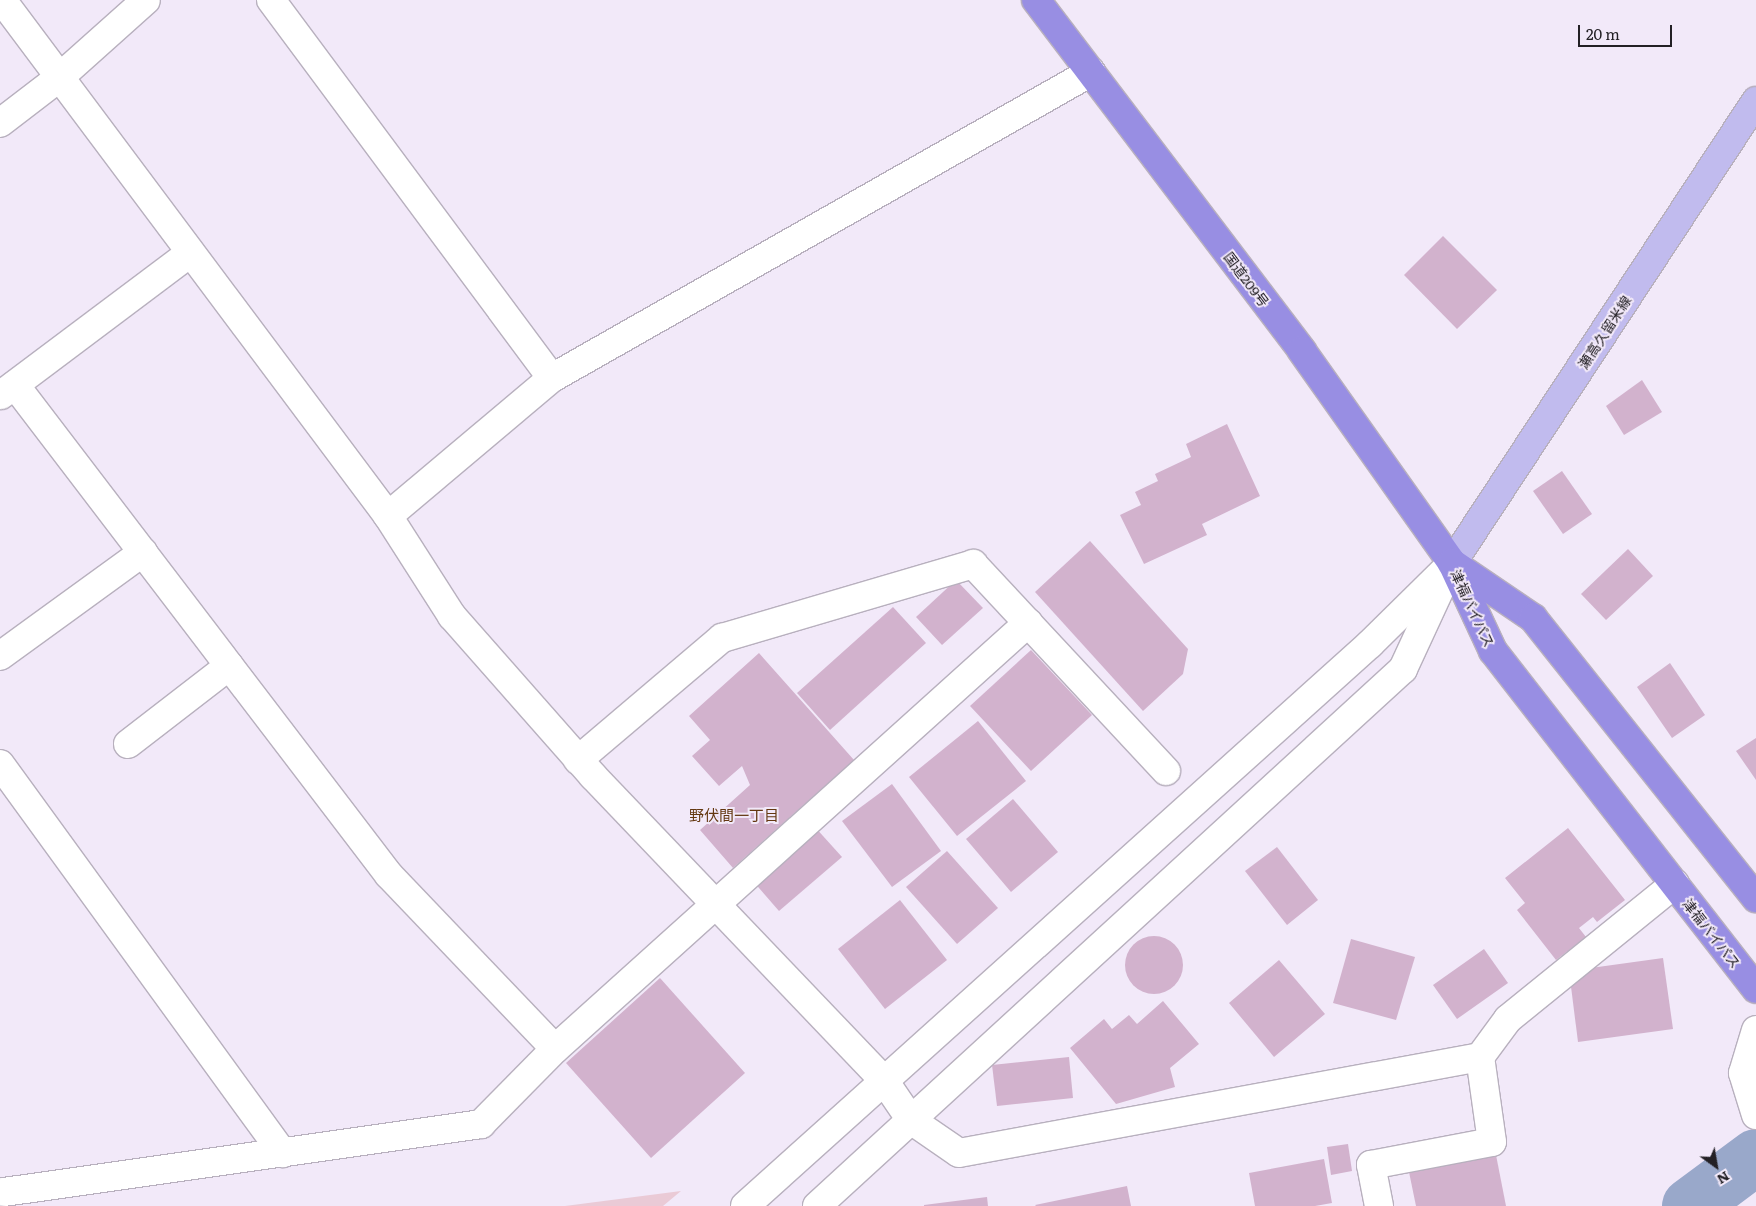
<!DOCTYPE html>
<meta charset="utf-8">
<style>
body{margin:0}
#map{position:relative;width:1756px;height:1206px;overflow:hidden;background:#f2e9f9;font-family:Literata,"Noto Sans JP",serif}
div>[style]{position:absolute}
.green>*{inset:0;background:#eacad6}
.river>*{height:56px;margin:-28px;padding:0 28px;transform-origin:28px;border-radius:28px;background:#99a8ca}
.building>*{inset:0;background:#d2b2cd}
.round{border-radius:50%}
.roads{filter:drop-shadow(1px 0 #b8b0be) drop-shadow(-1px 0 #b8b0be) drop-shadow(0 1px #b8b0be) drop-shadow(0 -1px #b8b0be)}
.minor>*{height:28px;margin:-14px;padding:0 14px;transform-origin:14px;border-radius:14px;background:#fff}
.major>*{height:28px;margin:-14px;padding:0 14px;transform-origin:14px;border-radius:14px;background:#c1bbee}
.highway>*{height:28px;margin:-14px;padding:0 14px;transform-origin:14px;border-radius:14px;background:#988ee3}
span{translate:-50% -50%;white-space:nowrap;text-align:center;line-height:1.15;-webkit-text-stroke:4px #f2e9f9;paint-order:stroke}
.street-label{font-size:14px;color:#232025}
.neighbourhood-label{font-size:15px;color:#633710}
.north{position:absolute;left:1691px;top:1141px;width:50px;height:50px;-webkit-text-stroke:4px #f2e9f9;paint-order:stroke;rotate:148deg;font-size:14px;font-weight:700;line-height:20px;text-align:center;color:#232025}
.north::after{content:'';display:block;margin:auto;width:18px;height:22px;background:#232025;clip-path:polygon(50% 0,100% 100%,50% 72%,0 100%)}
.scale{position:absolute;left:1578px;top:25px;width:94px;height:22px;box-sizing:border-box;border:2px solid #232025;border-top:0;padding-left:6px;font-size:15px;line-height:18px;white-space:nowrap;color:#232025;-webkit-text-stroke:4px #f2e9f9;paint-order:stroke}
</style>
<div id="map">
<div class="green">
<i style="clip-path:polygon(681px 1191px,663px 1206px,565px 1206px)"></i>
</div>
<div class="river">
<i style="left:1690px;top:1206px;width:82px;rotate:-36.6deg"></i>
</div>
<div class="building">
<i style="clip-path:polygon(1443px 236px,1497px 290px,1457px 329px,1404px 275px)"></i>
<i style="clip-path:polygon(1642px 380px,1662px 412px,1624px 435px,1606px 406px)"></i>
<i style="clip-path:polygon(1227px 424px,1260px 496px,1202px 524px,1207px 535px,1144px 564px,1120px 515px,1141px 505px,1135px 492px,1158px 481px,1155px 474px,1191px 457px,1186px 444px)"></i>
<i style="clip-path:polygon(1562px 471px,1592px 514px,1563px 534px,1533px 491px)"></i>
<i style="clip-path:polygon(1090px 541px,1188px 649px,1183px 674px,1143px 711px,1035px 592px)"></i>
<i style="clip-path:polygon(1628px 549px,1653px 576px,1606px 620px,1581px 594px)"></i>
<i style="clip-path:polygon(956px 580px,983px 608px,942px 645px,916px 617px)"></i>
<i style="clip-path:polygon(893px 607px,926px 643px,830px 730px,797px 693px)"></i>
<i style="clip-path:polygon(1031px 650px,1092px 715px,1031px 771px,970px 706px)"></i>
<i style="clip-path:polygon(759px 653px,854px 760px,733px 868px,700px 830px,750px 785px,742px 766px,719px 786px,692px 756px,710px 740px,689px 716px)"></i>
<i style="clip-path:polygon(1670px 663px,1705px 715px,1672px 738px,1637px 687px)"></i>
<i style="clip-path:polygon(978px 721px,1026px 781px,957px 836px,909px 777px)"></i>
<i style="clip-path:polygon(1756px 738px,1756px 780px,1736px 751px)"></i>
<i style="clip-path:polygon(892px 784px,941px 851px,892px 887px,842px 821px)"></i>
<i style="clip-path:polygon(1013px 799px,1058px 852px,1011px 892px,966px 839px)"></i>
<i style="clip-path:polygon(814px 826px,842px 857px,779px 911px,752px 880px)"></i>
<i style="clip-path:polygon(1568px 828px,1625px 900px,1597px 922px,1593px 917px,1579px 928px,1586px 937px,1556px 960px,1517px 910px,1525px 903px,1505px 878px)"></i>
<i style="clip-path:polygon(1277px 847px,1318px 900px,1287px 925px,1245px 871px)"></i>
<i style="clip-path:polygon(947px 851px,998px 908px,957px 944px,906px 887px)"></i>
<i style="clip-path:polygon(900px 900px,947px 960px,885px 1009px,838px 949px)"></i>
<i class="round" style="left:1125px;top:936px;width:58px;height:58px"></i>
<i style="clip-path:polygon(1351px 939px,1415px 957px,1396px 1020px,1333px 1003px)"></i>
<i style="clip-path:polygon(1484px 949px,1508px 983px,1457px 1019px,1433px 985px)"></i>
<i style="clip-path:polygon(1663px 958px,1673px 1029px,1578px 1042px,1569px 971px)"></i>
<i style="clip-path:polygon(1279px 960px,1325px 1014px,1274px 1057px,1229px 1003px)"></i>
<i style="clip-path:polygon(660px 978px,745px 1073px,651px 1158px,566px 1063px)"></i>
<i style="clip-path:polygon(1163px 1001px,1199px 1044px,1170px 1068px,1175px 1087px,1116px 1104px,1070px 1048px,1104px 1019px,1112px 1029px,1129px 1015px,1137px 1024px)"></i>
<i style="clip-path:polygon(1069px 1057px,1073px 1098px,997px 1106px,992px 1065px)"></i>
<i style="clip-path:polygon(1348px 1144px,1352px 1171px,1331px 1175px,1327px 1147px)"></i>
<i style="clip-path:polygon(1496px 1155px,1506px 1206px,1416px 1206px,1409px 1172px)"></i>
<i style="clip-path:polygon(1324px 1159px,1332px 1203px,1315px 1206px,1255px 1206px,1249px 1173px)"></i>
<i style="clip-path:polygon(1127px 1186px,1131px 1206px,1036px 1206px,1035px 1205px)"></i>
<i style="clip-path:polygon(987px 1197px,988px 1206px,924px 1206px,924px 1205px)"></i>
</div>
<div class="roads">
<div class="minor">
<i style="left:2px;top:0;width:644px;rotate:53.2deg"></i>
<i style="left:388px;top:516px;width:119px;rotate:57.4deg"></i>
<i style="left:452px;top:616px;width:213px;rotate:48.6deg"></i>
<i style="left:593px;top:776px;width:419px;rotate:46.3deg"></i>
<i style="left:883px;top:1079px;width:50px;rotate:55.7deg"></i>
<i style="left:911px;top:1120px;width:58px;rotate:34.5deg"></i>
<i style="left:959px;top:1153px;width:530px;rotate:-10.44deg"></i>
<i style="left:1480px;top:1057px;width:47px;rotate:-53.6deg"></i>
<i style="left:1508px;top:1019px;width:215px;rotate:-39deg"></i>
<i style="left:271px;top:0;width:471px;rotate:53.4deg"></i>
<i style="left:0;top:123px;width:76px;rotate:-37.5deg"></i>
<i style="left:60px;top:77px;width:115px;rotate:-41.8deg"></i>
<i style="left:15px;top:385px;width:616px;rotate:52.65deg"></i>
<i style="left:389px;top:875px;width:240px;rotate:46.3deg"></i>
<i style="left:1px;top:395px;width:236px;rotate:-36.9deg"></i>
<i style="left:388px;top:516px;width:214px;rotate:-40.1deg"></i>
<i style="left:552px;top:378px;width:620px;rotate:-29.58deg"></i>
<i style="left:0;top:656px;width:177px;rotate:-36deg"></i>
<i style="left:128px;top:744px;width:128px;rotate:-37.7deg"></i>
<i style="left:578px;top:760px;width:189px;rotate:-40.3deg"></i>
<i style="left:722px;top:638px;width:262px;rotate:-16.4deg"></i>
<i style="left:973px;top:564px;width:283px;rotate:47deg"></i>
<i style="left:0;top:764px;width:481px;rotate:54deg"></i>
<i style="left:1756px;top:1030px;width:45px;rotate:106.8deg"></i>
<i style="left:1743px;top:1073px;width:44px;rotate:72.8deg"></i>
<i style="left:4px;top:1192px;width:482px;rotate:-8.1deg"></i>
<i style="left:481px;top:1124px;width:105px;rotate:-45.4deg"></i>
<i style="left:555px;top:1049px;width:637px;rotate:-42.01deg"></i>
<i style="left:745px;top:1206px;width:841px;rotate:-41.96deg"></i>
<i style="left:1370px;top:644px;width:115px;rotate:-44.6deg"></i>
<i style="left:817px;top:1206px;width:795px;rotate:-42.5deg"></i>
<i style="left:1403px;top:669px;width:100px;rotate:-65.2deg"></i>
<i style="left:1379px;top:1206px;width:42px;rotate:-101deg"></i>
<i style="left:1371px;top:1165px;width:123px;rotate:-10.8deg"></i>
<i style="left:1492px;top:1142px;width:86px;rotate:-98deg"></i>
</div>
<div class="major">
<i style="left:1452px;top:563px;width:553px;rotate:-56.65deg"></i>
</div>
<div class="highway">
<i style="left:1036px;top:0;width:440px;rotate:52.8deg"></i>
<i style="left:1302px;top:351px;width:260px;rotate:54.7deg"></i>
<i style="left:1452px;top:563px;width:97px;rotate:65deg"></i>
<i style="left:1493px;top:651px;width:428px;rotate:52.1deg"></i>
<i style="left:1452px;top:563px;width:98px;rotate:34.2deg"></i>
<i style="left:1533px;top:618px;width:358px;rotate:51.5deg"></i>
</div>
</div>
<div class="street-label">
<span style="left:1247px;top:279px;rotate:53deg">国道209号</span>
<span style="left:1604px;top:332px;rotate:-57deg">瀬高久留米線</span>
<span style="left:1473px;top:608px;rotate:65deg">津福バイパス</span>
<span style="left:1712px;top:933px;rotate:52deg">津福バイパス</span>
</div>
<div class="neighbourhood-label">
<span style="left:734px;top:815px">野伏間一丁目</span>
</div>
<div class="north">N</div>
<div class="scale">20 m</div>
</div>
